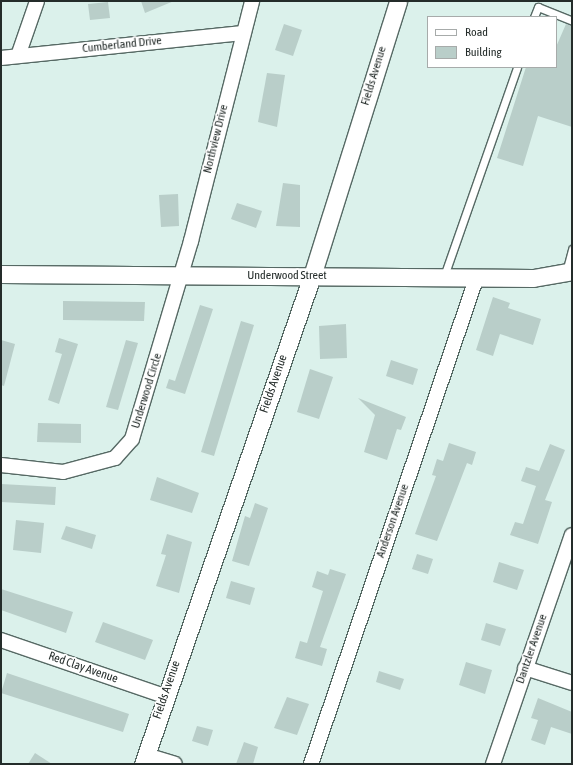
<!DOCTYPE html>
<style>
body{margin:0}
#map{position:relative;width:573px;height:765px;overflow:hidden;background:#dbf1eb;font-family:"Asap Condensed",sans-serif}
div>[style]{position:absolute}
.building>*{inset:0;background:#b9cec9}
.roads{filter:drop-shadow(1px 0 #566964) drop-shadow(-1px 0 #566964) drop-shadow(0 1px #566964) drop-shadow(0 -1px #566964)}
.service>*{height:7px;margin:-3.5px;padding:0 3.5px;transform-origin:3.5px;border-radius:3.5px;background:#fff}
.minor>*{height:14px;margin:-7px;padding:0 7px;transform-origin:7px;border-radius:7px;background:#fff}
.tertiary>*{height:17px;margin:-8.5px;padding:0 8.5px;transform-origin:8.5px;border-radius:8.5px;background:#fff}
span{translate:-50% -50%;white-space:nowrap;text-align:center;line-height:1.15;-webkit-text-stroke:3.5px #fff;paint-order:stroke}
.street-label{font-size:12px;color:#242c2a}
.frame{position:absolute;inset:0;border:2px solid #242c2a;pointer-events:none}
.legend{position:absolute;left:427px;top:16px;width:130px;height:52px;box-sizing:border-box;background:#fff;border:1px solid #a7abaa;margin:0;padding:5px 7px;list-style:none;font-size:12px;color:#242c2a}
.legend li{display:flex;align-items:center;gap:8px;height:20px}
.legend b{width:20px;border:1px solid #a7abaa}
</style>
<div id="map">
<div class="building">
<i style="clip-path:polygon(141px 1px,174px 1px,145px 13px)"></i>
<i style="clip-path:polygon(108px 2px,110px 18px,90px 20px,88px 4px)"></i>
<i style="clip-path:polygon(284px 24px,302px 30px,293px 56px,275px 50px)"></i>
<i style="clip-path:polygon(566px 24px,572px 26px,572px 127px,538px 116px,523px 166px,497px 158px,526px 67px,556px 67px,556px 47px)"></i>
<i style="clip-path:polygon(267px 73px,285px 75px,277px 127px,258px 122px)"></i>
<i style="clip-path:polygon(283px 183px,300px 185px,300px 227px,276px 226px)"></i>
<i style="clip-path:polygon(178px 194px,179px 226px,161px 227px,159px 195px)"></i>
<i style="clip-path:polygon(237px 203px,262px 211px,256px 228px,231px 219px)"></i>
<i style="clip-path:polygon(493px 297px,510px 303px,508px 308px,541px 319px,533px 345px,500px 334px,493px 356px,476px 350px)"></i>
<i style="clip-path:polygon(63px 301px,145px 302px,144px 321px,63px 320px)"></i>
<i style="clip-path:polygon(200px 305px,213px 309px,185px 394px,166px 388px,169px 379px,175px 381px)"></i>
<i style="clip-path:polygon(241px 321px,254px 325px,214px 456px,201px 452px)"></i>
<i style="clip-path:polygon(346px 324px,347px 358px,320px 359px,319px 326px)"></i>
<i style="clip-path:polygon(59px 338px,78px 344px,59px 404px,48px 400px,62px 354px,55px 352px)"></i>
<i style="clip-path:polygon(1px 340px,15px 344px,4px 386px,1px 385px)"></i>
<i style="clip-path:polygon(126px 340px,138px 343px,118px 410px,106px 407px)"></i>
<i style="clip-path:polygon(391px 360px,418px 369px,413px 385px,386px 376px)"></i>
<i style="clip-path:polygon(310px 369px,333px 377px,319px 419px,297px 412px)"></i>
<i style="clip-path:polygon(358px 398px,406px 417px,401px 430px,397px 429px,387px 460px,364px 452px,375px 415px)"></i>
<i style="clip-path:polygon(38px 423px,81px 424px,81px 443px,37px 442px)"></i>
<i style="clip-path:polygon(449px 443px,476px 452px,472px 465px,467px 463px,437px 541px,415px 534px,436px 476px,432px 475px,437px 459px,443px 461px)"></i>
<i style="clip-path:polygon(550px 444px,565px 450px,545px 500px,552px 502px,538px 544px,510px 535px,515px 522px,523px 524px,536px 486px,521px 481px,526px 467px,539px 471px)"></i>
<i style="clip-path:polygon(157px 477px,199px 493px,192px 513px,150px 500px)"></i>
<i style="clip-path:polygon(1px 484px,56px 487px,55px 505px,1px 502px)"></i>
<i style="clip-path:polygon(255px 503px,268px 508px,249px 566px,232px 561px,245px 516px,250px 518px)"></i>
<i style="clip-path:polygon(16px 520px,44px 523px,41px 553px,13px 550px)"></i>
<i style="clip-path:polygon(66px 526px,96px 535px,92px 549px,61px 539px)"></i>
<i style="clip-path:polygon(167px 534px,192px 542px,179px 593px,156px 586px,166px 555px,161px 554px)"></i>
<i style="clip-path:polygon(417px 554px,433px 559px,428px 574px,412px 569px)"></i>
<i style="clip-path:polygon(499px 562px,524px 570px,517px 590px,493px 582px)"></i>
<i style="clip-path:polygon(330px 569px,346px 574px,320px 647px,327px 649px,322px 666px,295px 658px,300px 641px,307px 643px,323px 591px,312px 587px,317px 571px,328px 575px)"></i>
<i style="clip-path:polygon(231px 581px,255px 588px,250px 605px,226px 598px)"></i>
<i style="clip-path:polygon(1px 589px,73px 612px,66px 633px,1px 610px)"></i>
<i style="clip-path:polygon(103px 622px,153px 640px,145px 660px,95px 642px)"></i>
<i style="clip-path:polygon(486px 623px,506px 629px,500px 646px,481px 640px)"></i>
<i style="clip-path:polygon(466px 662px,492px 670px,485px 694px,459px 685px)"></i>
<i style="clip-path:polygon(379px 671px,404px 679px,400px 690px,376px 682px)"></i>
<i style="clip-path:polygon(7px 673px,129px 714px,123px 732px,1px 693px)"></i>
<i style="clip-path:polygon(287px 697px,309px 704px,297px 735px,274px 728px)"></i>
<i style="clip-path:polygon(538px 698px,572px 712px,572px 734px,551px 727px,545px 745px,531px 740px,538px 720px,531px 718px)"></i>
<i style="clip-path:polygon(197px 726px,213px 730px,208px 746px,192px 741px)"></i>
<i style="clip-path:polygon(244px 742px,258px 747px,253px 764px,236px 764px)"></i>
<i style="clip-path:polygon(35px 753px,52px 764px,28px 764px)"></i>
</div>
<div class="roads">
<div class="service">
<i style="left:534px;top:17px;width:11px;rotate:-68deg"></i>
<i style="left:538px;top:7px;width:37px;rotate:22deg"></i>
<i style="left:566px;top:272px;width:24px;rotate:-75deg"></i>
<i style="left:444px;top:276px;width:221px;rotate:-70.7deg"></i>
</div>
<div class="minor">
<i style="left:18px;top:56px;width:58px;rotate:-70.9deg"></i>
<i style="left:1px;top:58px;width:243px;rotate:-5.9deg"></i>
<i style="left:1px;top:465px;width:62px;rotate:6.4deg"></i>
<i style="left:63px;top:472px;width:54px;rotate:-15.1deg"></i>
<i style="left:115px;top:458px;width:25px;rotate:-48deg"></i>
<i style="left:132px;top:439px;width:207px;rotate:-73.4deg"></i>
<i style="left:191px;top:241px;width:248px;rotate:-75.7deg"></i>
<i style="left:1px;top:640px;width:173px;rotate:18.9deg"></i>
<i style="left:525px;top:668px;width:49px;rotate:17.7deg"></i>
<i style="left:146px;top:755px;width:30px;rotate:17deg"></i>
<i style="left:311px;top:764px;width:512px;rotate:-71.21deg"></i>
<i style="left:493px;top:764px;width:242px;rotate:-71deg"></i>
</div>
<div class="tertiary">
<i style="left:1px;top:274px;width:532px;rotate:0.43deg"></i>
<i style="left:533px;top:278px;width:40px;rotate:-10deg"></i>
<i style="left:143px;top:764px;width:516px;rotate:-70.9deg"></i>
<i style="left:312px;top:276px;width:288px;rotate:-72.6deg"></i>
</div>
</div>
<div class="street-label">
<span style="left:122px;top:45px;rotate:-6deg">Cumberland Drive</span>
<span style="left:374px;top:76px;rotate:-73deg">Fields Avenue</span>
<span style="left:216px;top:139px;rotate:-76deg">Northview Drive</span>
<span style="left:287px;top:276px">Underwood Street</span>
<span style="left:274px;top:384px;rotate:-71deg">Fields Avenue</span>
<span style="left:147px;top:391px;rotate:-73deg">Underwood Circle</span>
<span style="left:393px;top:521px;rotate:-71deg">Anderson Avenue</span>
<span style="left:532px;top:649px;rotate:-71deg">Dantzler Avenue</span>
<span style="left:83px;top:668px;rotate:19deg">Red Clay Avenue</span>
<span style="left:167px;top:690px;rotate:-71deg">Fields Avenue</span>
</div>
<div class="frame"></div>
<ul class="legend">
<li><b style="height:5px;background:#fff"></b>Road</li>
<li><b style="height:11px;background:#b9cec9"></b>Building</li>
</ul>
</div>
